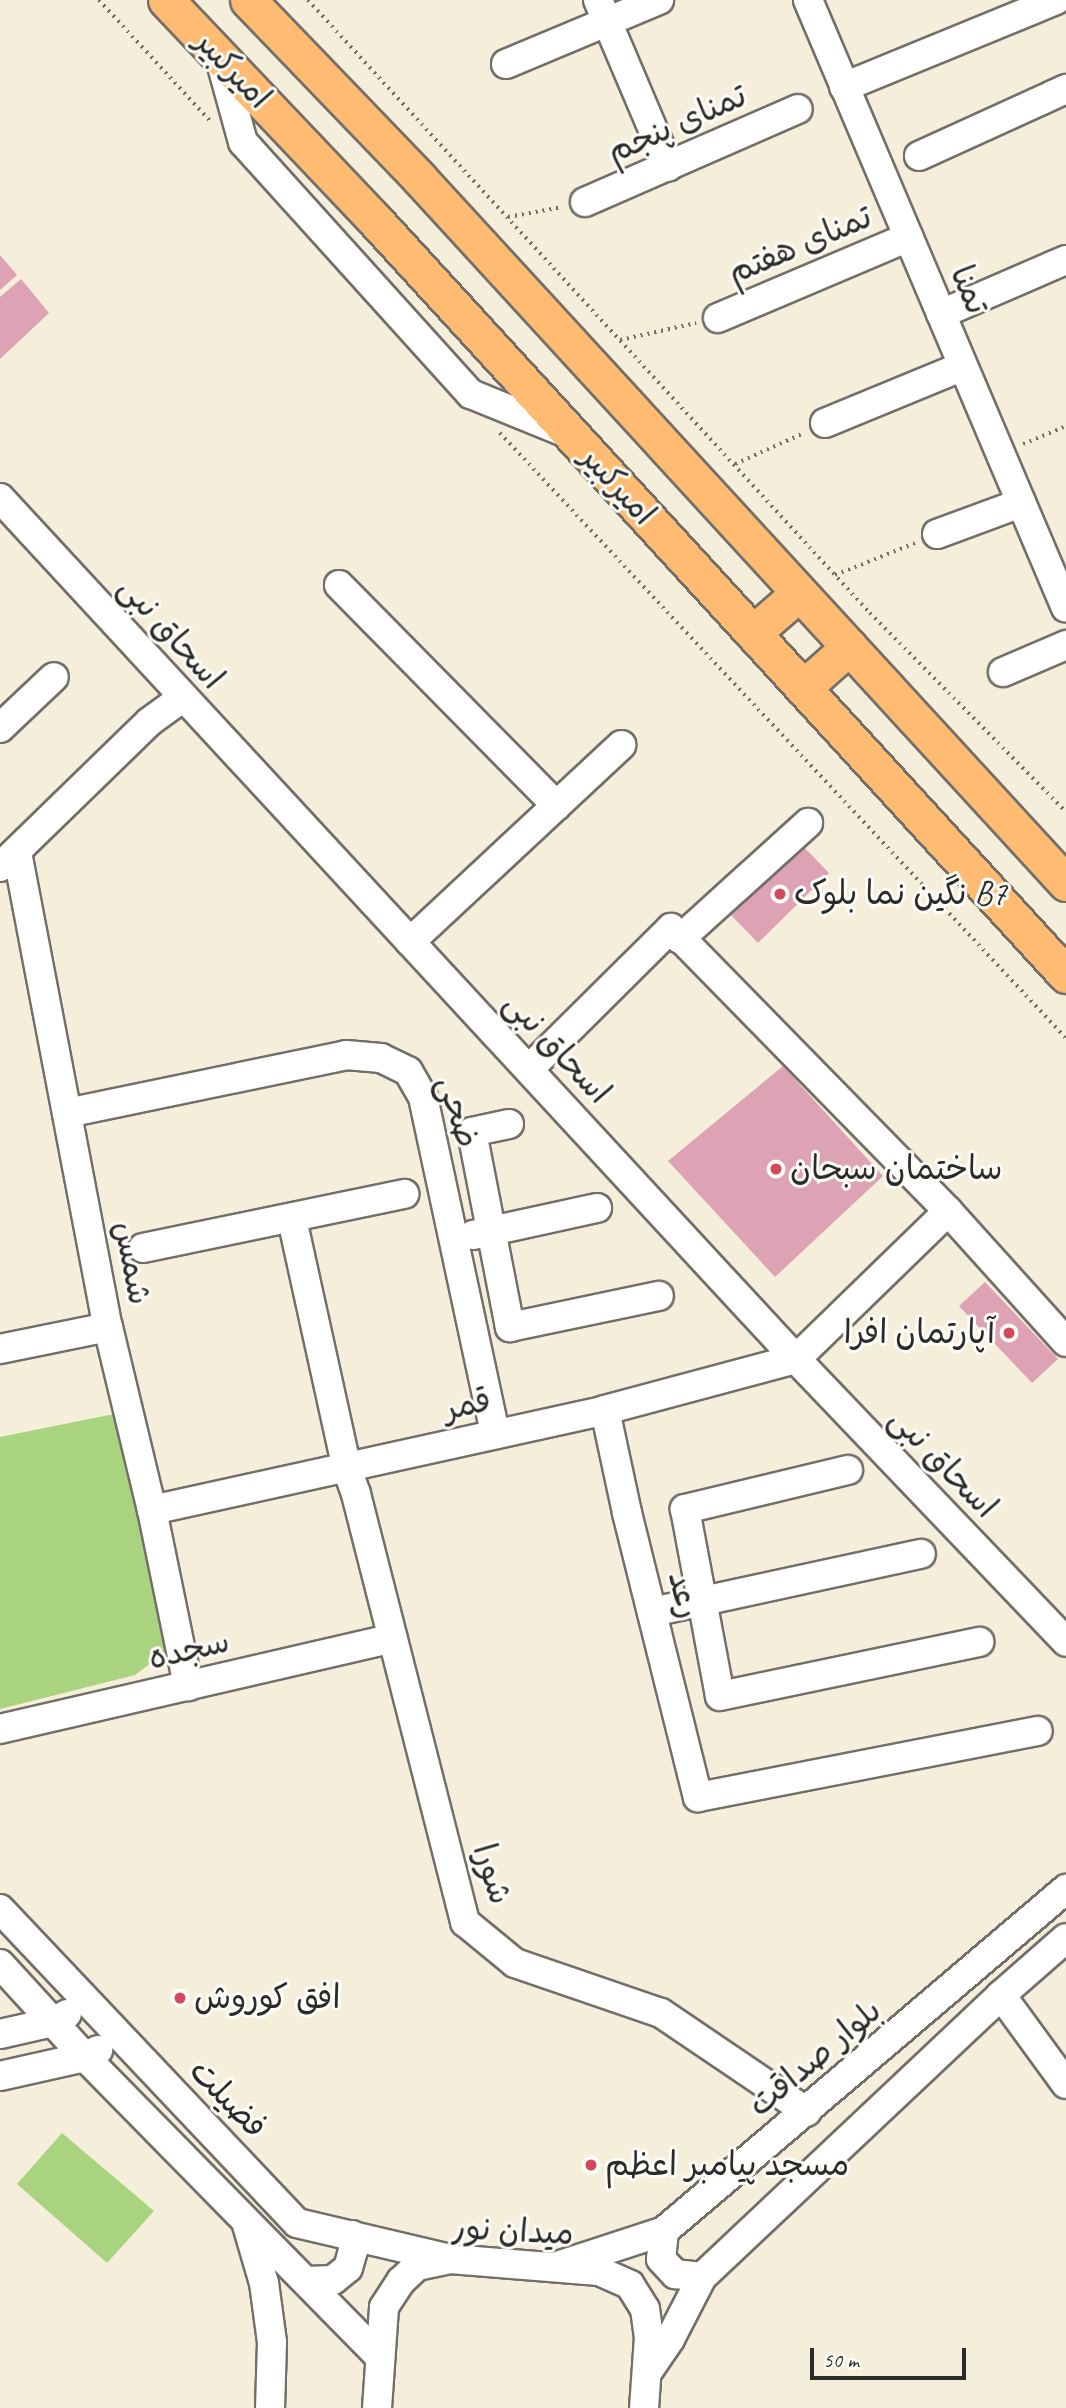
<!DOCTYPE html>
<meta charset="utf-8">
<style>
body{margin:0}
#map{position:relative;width:1066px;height:2408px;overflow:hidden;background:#f5eedb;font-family:Caveat,"Playpen Sans Arabic",sans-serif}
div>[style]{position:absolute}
.green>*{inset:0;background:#aad37f}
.building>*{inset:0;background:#dda3b4}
.path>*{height:3.5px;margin-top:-1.75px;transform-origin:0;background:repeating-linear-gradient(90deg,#726f69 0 2px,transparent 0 7px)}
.roads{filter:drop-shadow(2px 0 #726f69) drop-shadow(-2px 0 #726f69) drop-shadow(0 2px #726f69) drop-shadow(0 -2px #726f69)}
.minor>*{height:28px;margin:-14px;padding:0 14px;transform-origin:14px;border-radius:14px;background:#fff}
.major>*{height:35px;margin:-17.5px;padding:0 17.5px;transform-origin:17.5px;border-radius:17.5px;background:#ffbb71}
.dots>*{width:19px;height:19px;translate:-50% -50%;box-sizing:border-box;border:4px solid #fdfcf7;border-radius:50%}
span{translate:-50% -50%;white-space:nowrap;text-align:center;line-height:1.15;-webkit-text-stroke:6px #fdfcf7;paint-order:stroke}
.street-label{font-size:33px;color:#2b2b2b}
.poi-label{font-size:33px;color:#2b2b2b}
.left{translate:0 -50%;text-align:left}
.right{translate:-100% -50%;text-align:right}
.scale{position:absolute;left:810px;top:2348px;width:156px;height:32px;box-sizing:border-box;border:4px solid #2b2b2b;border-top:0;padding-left:9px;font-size:21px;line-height:24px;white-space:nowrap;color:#2b2b2b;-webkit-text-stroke:5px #fdfcf7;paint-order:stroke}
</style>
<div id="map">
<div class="green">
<i style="clip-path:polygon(119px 1413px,167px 1645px,164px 1653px,135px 1675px,0 1709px,0 1437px)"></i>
<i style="clip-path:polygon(62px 2133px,154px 2211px,107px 2263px,17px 2184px)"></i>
</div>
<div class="building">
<i style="clip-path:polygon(0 255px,17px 275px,0 290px)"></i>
<i style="clip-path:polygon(21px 279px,49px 313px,0 359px,0 297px)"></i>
<i style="clip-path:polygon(802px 845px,829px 873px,758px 943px,730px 914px)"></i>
<i style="clip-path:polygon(783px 1066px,883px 1176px,775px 1277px,668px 1161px)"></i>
<i style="clip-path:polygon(985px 1282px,1058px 1359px,1032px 1383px,959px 1306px)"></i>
</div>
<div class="path">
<i style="left:99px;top:0;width:166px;rotate:47.4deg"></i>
<i style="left:308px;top:0;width:832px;rotate:47.49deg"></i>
<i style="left:870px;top:613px;width:279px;rotate:45.4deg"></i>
<i style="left:508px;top:217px;width:55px;rotate:-10.5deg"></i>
<i style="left:620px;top:340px;width:78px;rotate:-12.6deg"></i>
<i style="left:500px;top:433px;width:828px;rotate:46.91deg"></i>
<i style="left:1023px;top:444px;width:47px;rotate:-22.7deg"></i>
<i style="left:735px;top:464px;width:76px;rotate:-24.2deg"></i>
<i style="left:835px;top:575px;width:86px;rotate:-21.8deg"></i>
</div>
<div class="roads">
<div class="minor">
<i style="left:598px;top:0;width:181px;rotate:67deg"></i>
<i style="left:808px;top:0;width:660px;rotate:67.01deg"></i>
<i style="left:219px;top:55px;width:90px;rotate:74.6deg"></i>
<i style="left:243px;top:142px;width:340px;rotate:47.9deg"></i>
<i style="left:471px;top:394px;width:106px;rotate:22.2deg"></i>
<i style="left:506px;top:64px;width:166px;rotate:-22.7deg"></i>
<i style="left:844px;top:87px;width:229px;rotate:-22.3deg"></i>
<i style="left:919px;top:156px;width:162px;rotate:-24.5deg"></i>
<i style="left:585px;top:202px;width:232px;rotate:-23.6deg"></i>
<i style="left:941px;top:314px;width:136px;rotate:-23.4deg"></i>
<i style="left:718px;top:318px;width:207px;rotate:-23deg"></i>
<i style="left:825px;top:423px;width:149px;rotate:-22.4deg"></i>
<i style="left:0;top:498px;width:1173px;rotate:47.25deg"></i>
<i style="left:796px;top:1359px;width:391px;rotate:46.3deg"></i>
<i style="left:937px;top:534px;width:90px;rotate:-20.3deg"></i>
<i style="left:339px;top:585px;width:310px;rotate:45.4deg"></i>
<i style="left:1003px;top:672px;width:69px;rotate:-23.2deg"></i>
<i style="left:0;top:728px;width:74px;rotate:-43.4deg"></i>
<i style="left:17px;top:852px;width:484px;rotate:79.2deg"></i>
<i style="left:108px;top:1327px;width:188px;rotate:76.5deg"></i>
<i style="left:152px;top:1510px;width:180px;rotate:78.4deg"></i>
<i style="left:0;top:867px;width:208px;rotate:-44.2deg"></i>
<i style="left:149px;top:722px;width:41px;rotate:-36deg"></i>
<i style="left:680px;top:939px;width:173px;rotate:-42.2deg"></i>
<i style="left:410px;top:942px;width:289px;rotate:-43deg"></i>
<i style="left:529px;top:1069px;width:200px;rotate:-44.8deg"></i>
<i style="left:671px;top:928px;width:396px;rotate:45.6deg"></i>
<i style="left:948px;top:1211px;width:176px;rotate:48deg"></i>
<i style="left:67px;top:1113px;width:285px;rotate:-11.7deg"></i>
<i style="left:346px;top:1055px;width:35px;rotate:5deg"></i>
<i style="left:381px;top:1058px;width:30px;rotate:26deg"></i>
<i style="left:408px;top:1071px;width:30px;rotate:60deg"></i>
<i style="left:423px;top:1097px;width:345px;rotate:77.9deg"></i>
<i style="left:509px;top:1124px;width:38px;rotate:168deg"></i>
<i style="left:472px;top:1132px;width:199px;rotate:79deg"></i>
<i style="left:510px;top:1327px;width:152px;rotate:-11.8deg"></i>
<i style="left:292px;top:1219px;width:256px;rotate:77.6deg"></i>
<i style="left:347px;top:1469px;width:27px;rotate:70deg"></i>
<i style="left:356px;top:1494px;width:442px;rotate:75.7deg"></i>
<i style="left:465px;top:1922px;width:65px;rotate:39.4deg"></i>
<i style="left:515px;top:1963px;width:154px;rotate:18.9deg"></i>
<i style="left:661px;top:2013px;width:176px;rotate:34.1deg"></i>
<i style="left:473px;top:1235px;width:127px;rotate:-12.3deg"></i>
<i style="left:143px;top:1248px;width:267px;rotate:-11.7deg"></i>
<i style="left:0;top:1349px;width:110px;rotate:-11.5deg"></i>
<i style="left:605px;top:1410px;width:105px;rotate:77.9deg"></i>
<i style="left:627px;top:1513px;width:293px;rotate:76deg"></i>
<i style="left:698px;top:1797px;width:346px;rotate:-11deg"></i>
<i style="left:848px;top:1470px;width:168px;rotate:166.5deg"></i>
<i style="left:685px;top:1509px;width:190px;rotate:79.4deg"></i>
<i style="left:720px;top:1696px;width:265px;rotate:-11.8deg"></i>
<i style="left:152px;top:1510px;width:464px;rotate:-12.4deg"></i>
<i style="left:605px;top:1410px;width:198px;rotate:-15deg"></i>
<i style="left:796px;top:1359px;width:212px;rotate:-44.2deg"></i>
<i style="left:652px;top:1612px;width:275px;rotate:-12.2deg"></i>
<i style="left:0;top:1729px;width:403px;rotate:-13deg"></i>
<i style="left:0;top:1909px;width:432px;rotate:46.6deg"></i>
<i style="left:297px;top:2223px;width:157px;rotate:13.2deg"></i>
<i style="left:0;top:1964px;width:126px;rotate:47.6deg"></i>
<i style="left:85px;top:2057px;width:421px;rotate:45.5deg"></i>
<i style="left:1001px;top:1995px;width:110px;rotate:53.9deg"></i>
<i style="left:0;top:2034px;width:54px;rotate:-12.8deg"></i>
<i style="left:53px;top:2022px;width:16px;rotate:-30deg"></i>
<i style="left:0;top:2076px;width:87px;rotate:-12.6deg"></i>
<i style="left:85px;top:2057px;width:15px;rotate:-28deg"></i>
<i style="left:247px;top:2225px;width:60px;rotate:73.7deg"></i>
<i style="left:264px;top:2283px;width:60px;rotate:82.3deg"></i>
<i style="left:272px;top:2342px;width:66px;rotate:91.7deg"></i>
<i style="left:664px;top:2231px;width:28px;rotate:96deg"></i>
<i style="left:661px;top:2259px;width:21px;rotate:47deg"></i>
<i style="left:675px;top:2274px;width:27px;rotate:6deg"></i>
<i style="left:554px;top:2267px;width:116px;rotate:-18.1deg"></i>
<i style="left:664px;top:2231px;width:528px;rotate:-40.39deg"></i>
<i style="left:306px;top:2281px;width:27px;rotate:-2deg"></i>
<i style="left:333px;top:2280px;width:19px;rotate:-39deg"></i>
<i style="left:348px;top:2268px;width:18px;rotate:-74deg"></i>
<i style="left:353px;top:2251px;width:16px;rotate:-94deg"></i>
<i style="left:647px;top:2373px;width:41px;rotate:-55.9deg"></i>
<i style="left:670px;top:2339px;width:70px;rotate:-62.7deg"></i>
<i style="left:702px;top:2277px;width:411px;rotate:-43.3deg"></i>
<i style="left:1001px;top:1995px;width:86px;rotate:-41.2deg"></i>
<i style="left:377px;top:2408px;width:101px;rotate:-86deg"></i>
<i style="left:384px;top:2307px;width:31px;rotate:-57deg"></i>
<i style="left:401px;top:2281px;width:22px;rotate:-43deg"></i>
<i style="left:417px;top:2266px;width:34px;rotate:-12deg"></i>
<i style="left:450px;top:2259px;width:149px;rotate:4.6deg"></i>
<i style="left:599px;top:2271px;width:34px;rotate:24deg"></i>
<i style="left:630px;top:2285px;width:28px;rotate:58deg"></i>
<i style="left:645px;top:2309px;width:28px;rotate:82deg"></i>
<i style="left:649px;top:2337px;width:71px;rotate:94deg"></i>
</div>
<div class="major">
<i style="left:166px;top:0;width:302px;rotate:46.5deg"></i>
<i style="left:374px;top:219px;width:1025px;rotate:47.53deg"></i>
<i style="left:248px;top:0;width:247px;rotate:46.1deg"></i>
<i style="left:419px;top:178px;width:957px;rotate:47.46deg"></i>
<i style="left:753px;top:633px;width:61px;rotate:-41deg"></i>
<i style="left:803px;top:688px;width:62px;rotate:-41.7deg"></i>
</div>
</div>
<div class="dots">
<i style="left:780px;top:894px;background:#d1495b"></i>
<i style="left:776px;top:1169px;background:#d1495b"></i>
<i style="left:1009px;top:1333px;background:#d1495b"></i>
<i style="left:180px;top:1998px;background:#d1495b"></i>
<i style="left:591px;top:2165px;background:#d1495b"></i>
</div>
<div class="street-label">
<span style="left:233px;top:70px;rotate:47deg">امیرکبیر</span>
<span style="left:677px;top:124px;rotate:-24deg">تمنای پنجم</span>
<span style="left:800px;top:245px;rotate:-23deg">تمنای هفتم</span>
<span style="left:969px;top:290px;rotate:67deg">تمنا</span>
<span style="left:618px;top:486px;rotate:48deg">امیرکبیر</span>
<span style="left:171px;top:633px;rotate:48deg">اسحاق نبی</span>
<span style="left:557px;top:1048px;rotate:47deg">اسحاق نبی</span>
<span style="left:458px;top:1112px;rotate:73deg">ضحی</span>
<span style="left:132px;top:1263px;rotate:79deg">شمس</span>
<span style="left:467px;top:1405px;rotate:-13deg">قمر</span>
<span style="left:943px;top:1463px;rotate:46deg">اسحاق نبی</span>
<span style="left:684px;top:1595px;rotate:76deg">رعد</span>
<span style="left:189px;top:1650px;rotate:-13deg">سجده</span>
<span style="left:492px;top:1874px;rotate:72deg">شورا</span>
<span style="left:815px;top:2058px;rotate:-40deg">بلوار صداقت</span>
<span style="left:228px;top:2099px;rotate:46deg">فضیلت</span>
<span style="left:513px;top:2231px;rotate:3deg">میدان نور</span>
</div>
<div class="poi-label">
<span class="left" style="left:794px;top:894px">نگین نما بلوک B7</span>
<span class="left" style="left:790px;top:1169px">ساختمان سبحان</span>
<span class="right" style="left:995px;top:1333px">آپارتمان افرا</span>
<span class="left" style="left:194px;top:1998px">افق کوروش</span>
<span class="left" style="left:605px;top:2165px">مسجد پیامبر اعظم</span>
</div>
<div class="scale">50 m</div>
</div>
